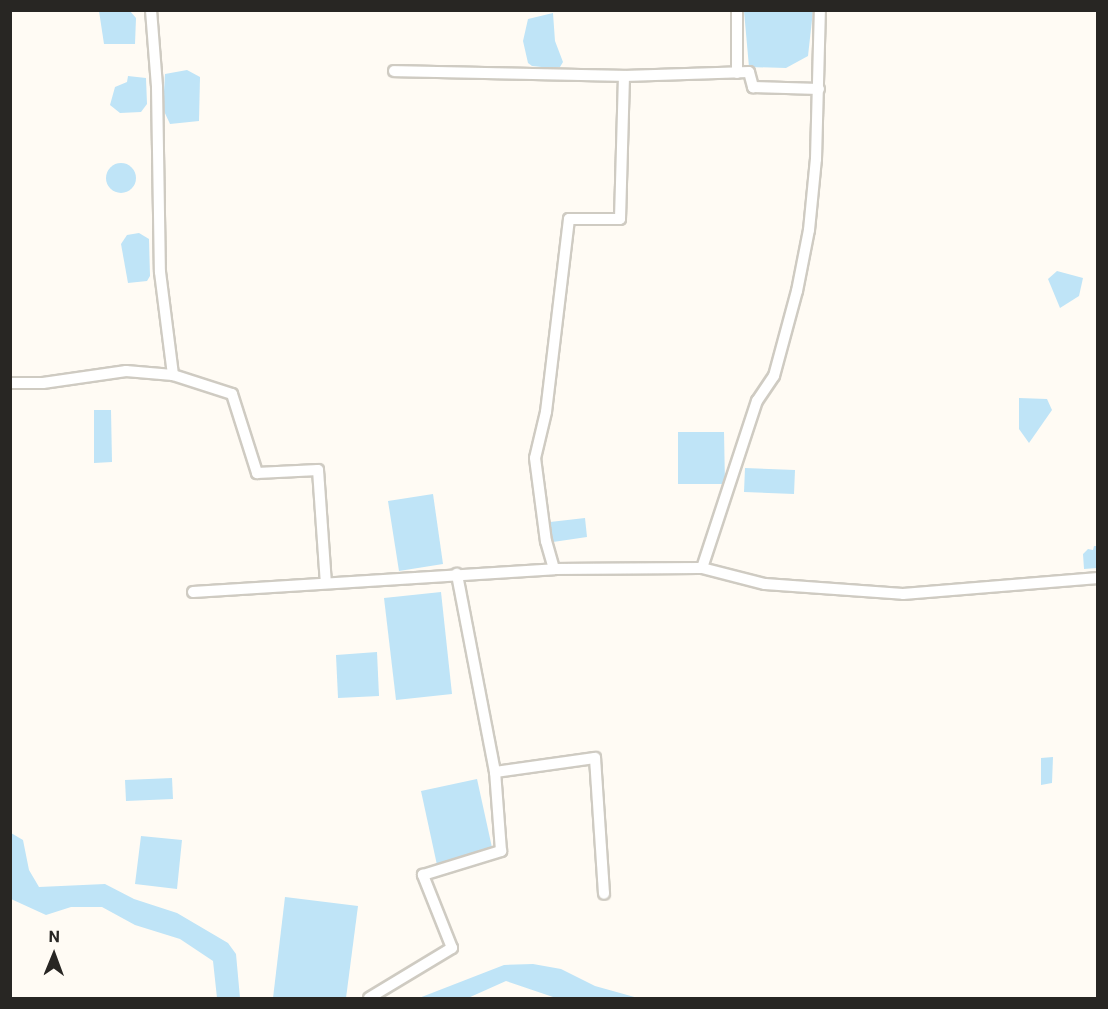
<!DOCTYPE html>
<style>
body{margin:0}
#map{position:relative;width:1108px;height:1009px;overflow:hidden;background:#fffbf4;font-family:Roboto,sans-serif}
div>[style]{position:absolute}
.water>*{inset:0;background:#bfe4f7}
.round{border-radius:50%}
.roads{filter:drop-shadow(2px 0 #cfcbc2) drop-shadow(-2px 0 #cfcbc2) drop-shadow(0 2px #cfcbc2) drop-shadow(0 -2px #cfcbc2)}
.minor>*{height:10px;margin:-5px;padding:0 5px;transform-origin:5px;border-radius:5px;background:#fff}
span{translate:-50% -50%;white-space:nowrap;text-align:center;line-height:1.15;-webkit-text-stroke:4.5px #fffbf4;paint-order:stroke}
.frame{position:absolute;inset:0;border:12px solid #282623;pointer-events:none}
.north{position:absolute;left:24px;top:925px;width:60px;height:60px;-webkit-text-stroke:4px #fffbf4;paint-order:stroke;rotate:1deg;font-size:16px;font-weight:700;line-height:24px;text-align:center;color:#282623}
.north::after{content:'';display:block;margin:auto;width:21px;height:27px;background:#282623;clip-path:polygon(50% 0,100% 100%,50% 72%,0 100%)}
</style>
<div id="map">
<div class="water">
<i style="clip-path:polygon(99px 11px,130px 11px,136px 18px,135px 44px,104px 44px)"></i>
<i style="clip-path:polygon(744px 11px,813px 11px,808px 56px,786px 68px,749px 67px)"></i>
<i style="clip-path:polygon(553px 13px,555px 41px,563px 62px,560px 67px,551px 68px,532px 66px,528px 63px,523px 41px,528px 19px)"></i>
<i style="clip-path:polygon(187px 70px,200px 77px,199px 121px,170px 124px,163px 109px,165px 74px)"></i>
<i style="clip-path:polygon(128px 76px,146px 78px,147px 104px,141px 112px,120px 113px,110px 105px,115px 87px,127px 82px)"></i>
<i class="round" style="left:106px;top:163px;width:30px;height:30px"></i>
<i style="clip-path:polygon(139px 233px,149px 239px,150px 276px,147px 281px,128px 283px,121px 244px,127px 235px)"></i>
<i style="clip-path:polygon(1057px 271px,1083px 278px,1079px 296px,1060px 308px,1048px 279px)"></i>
<i style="clip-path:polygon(1019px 398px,1047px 399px,1052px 410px,1029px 443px,1019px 429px)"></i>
<i style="clip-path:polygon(94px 410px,111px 410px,112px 462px,94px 463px)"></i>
<i style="clip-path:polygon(678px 432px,724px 432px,725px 484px,678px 484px)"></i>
<i style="clip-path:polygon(745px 468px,795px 470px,794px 494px,744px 492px)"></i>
<i style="clip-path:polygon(433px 494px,443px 564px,399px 571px,388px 501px)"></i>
<i style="clip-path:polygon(585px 518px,587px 537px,553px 542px,550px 522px)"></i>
<i style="clip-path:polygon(1094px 546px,1097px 546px,1097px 568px,1084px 569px,1083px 554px,1088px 549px,1093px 550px)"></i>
<i style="clip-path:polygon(441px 592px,452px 694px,396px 700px,384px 598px)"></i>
<i style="clip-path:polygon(377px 652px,379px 696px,338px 698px,336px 655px)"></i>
<i style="clip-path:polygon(1053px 757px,1052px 783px,1041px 785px,1041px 758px)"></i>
<i style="clip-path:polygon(172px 778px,173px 799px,126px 801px,125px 780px)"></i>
<i style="clip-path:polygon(477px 779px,493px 852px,437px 865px,421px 791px)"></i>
<i style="clip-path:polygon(11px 833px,23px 840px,29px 870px,39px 887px,105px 884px,134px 899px,177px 913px,228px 943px,236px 954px,240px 998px,217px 998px,213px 961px,180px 939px,135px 925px,102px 907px,71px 907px,46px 915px,11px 899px)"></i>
<i style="clip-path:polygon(141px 836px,182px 840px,177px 889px,135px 884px)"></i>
<i style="clip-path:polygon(285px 897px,358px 906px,346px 998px,273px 998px)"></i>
<i style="clip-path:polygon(533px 964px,561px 969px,595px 986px,638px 998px,556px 998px,506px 981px,468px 998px,419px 998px,504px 965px)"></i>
</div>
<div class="roads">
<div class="minor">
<i style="left:151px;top:10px;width:77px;rotate:85.5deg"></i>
<i style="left:157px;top:87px;width:185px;rotate:89.1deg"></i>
<i style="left:160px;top:272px;width:104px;rotate:82.8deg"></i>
<i style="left:173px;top:375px;width:62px;rotate:17.9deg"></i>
<i style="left:232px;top:394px;width:83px;rotate:72.4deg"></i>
<i style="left:257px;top:473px;width:61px;rotate:-2.8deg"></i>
<i style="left:318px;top:470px;width:113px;rotate:86deg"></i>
<i style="left:394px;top:71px;width:230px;rotate:1.2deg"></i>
<i style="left:624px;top:76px;width:143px;rotate:91.6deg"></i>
<i style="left:620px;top:219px;width:51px;rotate:180deg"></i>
<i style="left:569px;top:219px;width:194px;rotate:96.8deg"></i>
<i style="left:546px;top:412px;width:47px;rotate:103.4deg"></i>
<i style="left:535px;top:458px;width:84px;rotate:82.5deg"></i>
<i style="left:546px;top:541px;width:29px;rotate:74deg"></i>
<i style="left:737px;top:73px;width:63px;rotate:-90deg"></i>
<i style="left:624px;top:76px;width:125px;rotate:-1.8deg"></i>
<i style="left:749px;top:72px;width:16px;rotate:75deg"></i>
<i style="left:753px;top:87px;width:66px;rotate:1.7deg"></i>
<i style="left:10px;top:383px;width:33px"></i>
<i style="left:43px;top:383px;width:84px;rotate:-8.2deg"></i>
<i style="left:126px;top:371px;width:47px;rotate:4.9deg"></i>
<i style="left:702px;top:568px;width:176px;rotate:-71.8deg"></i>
<i style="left:757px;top:401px;width:30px;rotate:-56deg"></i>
<i style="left:774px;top:376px;width:88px;rotate:-74.9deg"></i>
<i style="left:797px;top:291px;width:62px;rotate:-78.9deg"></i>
<i style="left:809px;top:230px;width:71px;rotate:-84.4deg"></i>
<i style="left:816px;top:159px;width:149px;rotate:-88.5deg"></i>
<i style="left:193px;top:592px;width:362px;rotate:-3.6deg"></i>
<i style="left:554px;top:569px;width:148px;rotate:-0.4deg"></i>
<i style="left:702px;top:568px;width:65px;rotate:14.3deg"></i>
<i style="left:765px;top:584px;width:138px;rotate:4.1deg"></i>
<i style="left:903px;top:594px;width:196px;rotate:-4.7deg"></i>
<i style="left:495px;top:772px;width:101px;rotate:-8deg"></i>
<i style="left:595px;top:758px;width:136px;rotate:86.2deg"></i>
<i style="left:369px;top:998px;width:97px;rotate:-31.1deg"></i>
<i style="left:452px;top:948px;width:79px;rotate:-111.7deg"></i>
<i style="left:423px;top:875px;width:82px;rotate:-17.1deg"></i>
<i style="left:501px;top:851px;width:79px;rotate:-94.3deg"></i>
<i style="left:495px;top:772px;width:202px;rotate:-100.9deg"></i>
</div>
</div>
<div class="frame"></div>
<div class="north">N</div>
</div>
